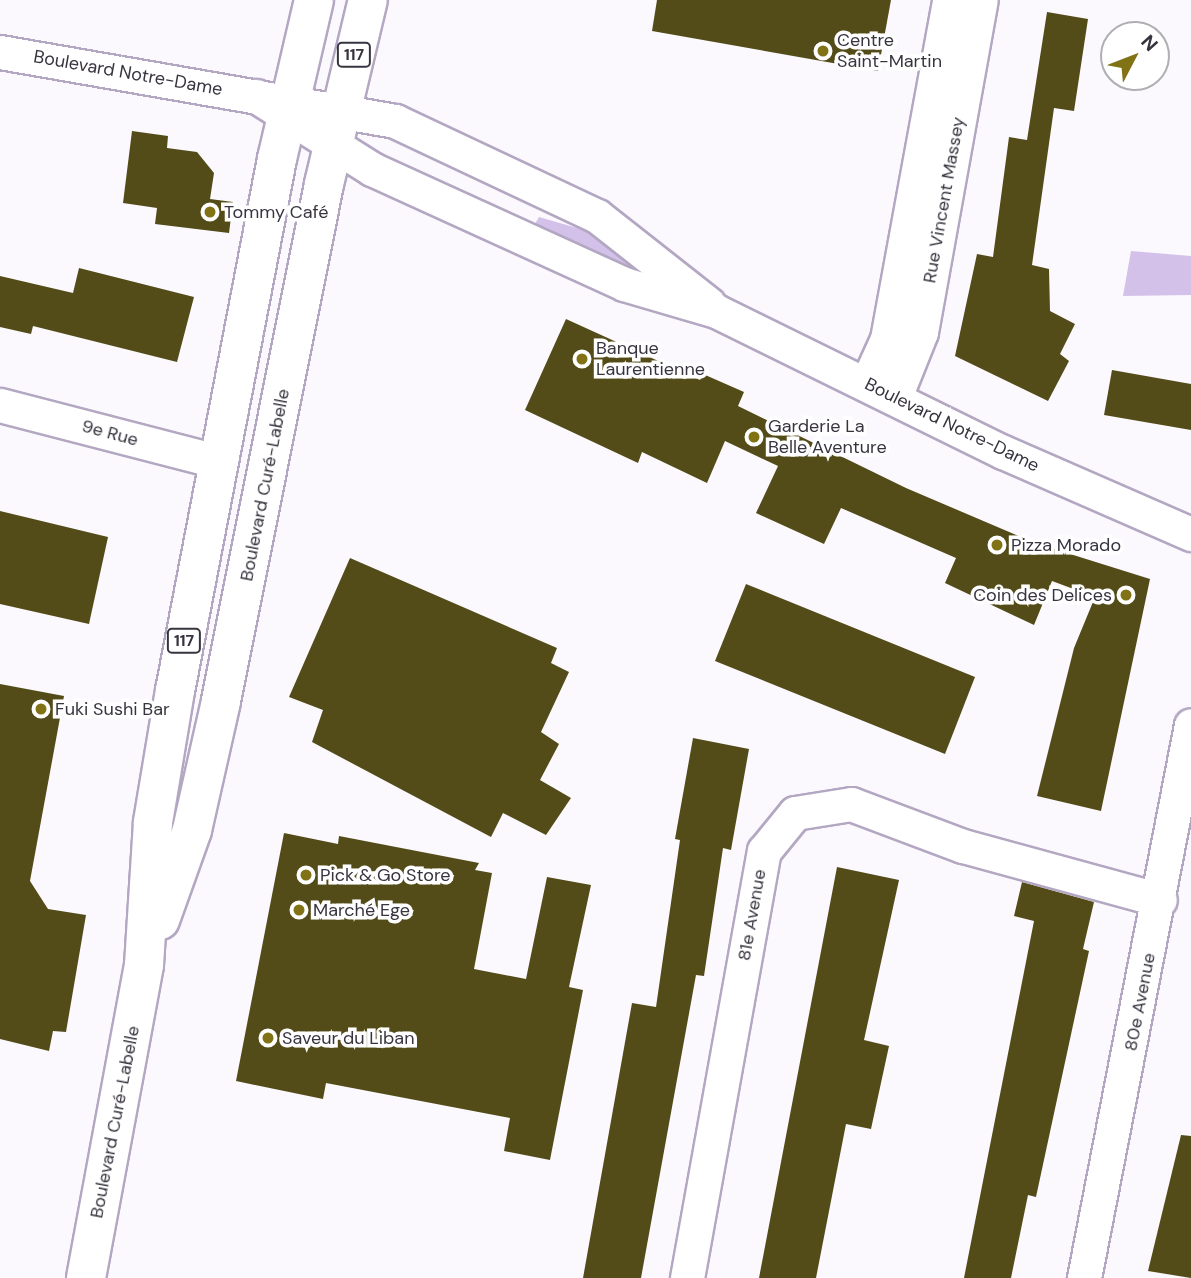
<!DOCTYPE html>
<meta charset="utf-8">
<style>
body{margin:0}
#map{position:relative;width:1191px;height:1278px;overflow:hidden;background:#fbf9fe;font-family:"DM Sans",sans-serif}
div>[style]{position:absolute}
.green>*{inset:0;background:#d3c1ea}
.building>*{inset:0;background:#544c18}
.roads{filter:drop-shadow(2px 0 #b3a7c2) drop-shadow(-2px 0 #b3a7c2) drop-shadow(0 2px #b3a7c2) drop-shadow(0 -2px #b3a7c2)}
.minor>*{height:33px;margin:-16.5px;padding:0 16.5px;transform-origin:16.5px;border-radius:16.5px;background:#fff}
.major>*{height:38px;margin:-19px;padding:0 19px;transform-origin:19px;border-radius:19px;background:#fff}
.dots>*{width:19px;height:19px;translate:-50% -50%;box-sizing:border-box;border:4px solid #fff;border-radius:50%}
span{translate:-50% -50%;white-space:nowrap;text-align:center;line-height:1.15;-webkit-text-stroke:7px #fff;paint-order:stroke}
.shield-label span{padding:2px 5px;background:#fff;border:2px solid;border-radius:5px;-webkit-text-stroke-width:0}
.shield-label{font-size:16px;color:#38343f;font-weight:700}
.poi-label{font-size:18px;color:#38343f}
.left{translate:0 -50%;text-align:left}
.right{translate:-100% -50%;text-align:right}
.street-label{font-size:18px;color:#38343f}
.north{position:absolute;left:1100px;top:21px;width:70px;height:70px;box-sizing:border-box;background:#fff;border:2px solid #afaeb2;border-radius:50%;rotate:48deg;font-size:19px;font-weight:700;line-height:28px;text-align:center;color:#38343f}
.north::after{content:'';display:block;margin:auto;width:24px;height:32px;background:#817315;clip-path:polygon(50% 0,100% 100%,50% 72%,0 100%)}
</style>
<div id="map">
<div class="green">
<i style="clip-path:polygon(539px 217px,591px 232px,632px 261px,629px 267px,535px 224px)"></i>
<i style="clip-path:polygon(1131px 251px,1191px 256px,1191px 295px,1123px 296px)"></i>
</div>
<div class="building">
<i style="clip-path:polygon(657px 0,891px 0,878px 71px,652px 31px)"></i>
<i style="clip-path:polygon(1047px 12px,1088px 19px,1074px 111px,1054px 108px,1032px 265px,1049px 269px,1050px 311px,1075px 324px,1060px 354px,1069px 361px,1048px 401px,955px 356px,977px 254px,993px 257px,1009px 137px,1027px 140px)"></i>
<i style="clip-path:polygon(132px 131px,168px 136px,167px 148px,197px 152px,214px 173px,210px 199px,233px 202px,229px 233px,155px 224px,157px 208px,123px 203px)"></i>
<i style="clip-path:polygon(79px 268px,194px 297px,177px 362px,33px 326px,31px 334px,0 327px,0 276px,73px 293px)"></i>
<i style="clip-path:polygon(566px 319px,700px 380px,703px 374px,744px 392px,738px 406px,906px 488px,1035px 543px,1150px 579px,1101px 811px,1037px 796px,1074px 648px,1095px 597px,1052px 581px,1034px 625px,945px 583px,956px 558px,841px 508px,824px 544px,756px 513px,778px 466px,725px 441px,707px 483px,642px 452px,638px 463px,525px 410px)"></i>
<i style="clip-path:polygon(1112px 370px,1191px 384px,1191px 430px,1104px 415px)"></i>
<i style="clip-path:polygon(0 511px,108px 537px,89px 624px,0 604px)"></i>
<i style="clip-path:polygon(350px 558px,557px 648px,551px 663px,569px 672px,541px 732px,559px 744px,540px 780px,571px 798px,546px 835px,503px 813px,491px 837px,312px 742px,323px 710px,289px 697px)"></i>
<i style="clip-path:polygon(746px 584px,975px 677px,945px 754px,715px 661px)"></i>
<i style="clip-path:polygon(0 684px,64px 696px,30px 881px,48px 909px,86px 915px,66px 1032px,53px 1031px,49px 1051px,0 1039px)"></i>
<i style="clip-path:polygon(693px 738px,749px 749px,731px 850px,723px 848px,704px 976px,696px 975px,641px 1278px,583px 1278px,632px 1003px,656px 1007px,680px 840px,675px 839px)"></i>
<i style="clip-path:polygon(284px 833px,338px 844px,339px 836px,479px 863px,475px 870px,492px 873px,474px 969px,526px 979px,547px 877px,591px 885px,569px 987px,583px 990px,550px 1160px,504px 1151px,510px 1118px,326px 1083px,323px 1099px,236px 1081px)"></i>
<i style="clip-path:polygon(837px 867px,899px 880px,864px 1040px,889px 1046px,871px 1129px,846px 1124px,816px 1278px,759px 1278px)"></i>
<i style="clip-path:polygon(1022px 882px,1094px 902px,1083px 949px,1089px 951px,1036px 1197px,1028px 1195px,1011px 1278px,964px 1278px,1034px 921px,1014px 916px)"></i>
<i style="clip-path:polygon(1181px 1135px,1191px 1136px,1191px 1278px,1148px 1271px)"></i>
</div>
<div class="roads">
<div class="minor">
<i style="left:0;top:52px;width:401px;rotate:9.9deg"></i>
<i style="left:395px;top:121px;width:223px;rotate:25.2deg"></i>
<i style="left:597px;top:216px;width:142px;rotate:38.2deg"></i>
<i style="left:256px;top:96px;width:137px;rotate:32.2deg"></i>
<i style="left:372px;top:169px;width:277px;rotate:24.5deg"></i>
<i style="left:624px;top:284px;width:96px;rotate:16.4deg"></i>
<i style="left:716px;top:311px;width:320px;rotate:26.2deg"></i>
<i style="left:1003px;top:452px;width:205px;rotate:23.6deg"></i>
<i style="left:867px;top:383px;width:48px;rotate:-65.6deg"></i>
<i style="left:887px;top:339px;width:345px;rotate:-79.6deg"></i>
<i style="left:895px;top:397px;width:70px;rotate:-68.2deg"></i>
<i style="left:921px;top:332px;width:337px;rotate:-79.8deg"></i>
<i style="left:0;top:405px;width:227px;rotate:14.5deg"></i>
<i style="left:687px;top:1278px;width:434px;rotate:-79.8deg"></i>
<i style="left:764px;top:851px;width:49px;rotate:-50.8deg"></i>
<i style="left:795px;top:813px;width:57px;rotate:-9.1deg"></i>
<i style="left:851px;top:804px;width:120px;rotate:20.6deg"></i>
<i style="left:963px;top:846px;width:204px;rotate:15.3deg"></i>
<i style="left:1084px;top:1278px;width:563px;rotate:-79.05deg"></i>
</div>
<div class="major">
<i style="left:160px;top:920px;width:96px;rotate:-70.4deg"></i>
<i style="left:192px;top:830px;width:132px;rotate:-77.3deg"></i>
<i style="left:221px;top:701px;width:527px;rotate:-78.73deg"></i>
<i style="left:324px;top:184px;width:189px;rotate:-76.6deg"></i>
<i style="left:86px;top:1278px;width:318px;rotate:-79.5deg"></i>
<i style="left:144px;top:965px;width:143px;rotate:-86.4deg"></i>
<i style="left:153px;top:822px;width:133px;rotate:-80.5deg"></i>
<i style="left:175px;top:691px;width:542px;rotate:-79.15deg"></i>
<i style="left:277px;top:159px;width:163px;rotate:-76.9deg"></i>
</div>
</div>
<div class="dots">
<i style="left:823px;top:51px;background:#817315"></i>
<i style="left:210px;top:212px;background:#817315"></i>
<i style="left:582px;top:359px;background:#817315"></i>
<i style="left:754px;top:437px;background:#817315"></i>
<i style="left:997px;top:545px;background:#817315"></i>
<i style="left:1126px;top:595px;background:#817315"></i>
<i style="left:41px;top:709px;background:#817315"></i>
<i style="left:306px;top:875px;background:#817315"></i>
<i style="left:299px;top:910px;background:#817315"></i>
<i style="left:268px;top:1038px;background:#817315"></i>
</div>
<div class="shield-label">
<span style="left:354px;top:55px">117</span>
<span style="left:184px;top:641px">117</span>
</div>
<div class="poi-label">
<span class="left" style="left:837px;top:51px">Centre<br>Saint-Martin</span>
<span class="left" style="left:224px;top:212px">Tommy Café</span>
<span class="left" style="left:596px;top:359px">Banque<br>Laurentienne</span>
<span class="left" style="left:768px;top:437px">Garderie La<br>Belle Aventure</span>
<span class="left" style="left:1011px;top:545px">Pizza Morado</span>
<span class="right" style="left:1112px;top:595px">Coin des Delices</span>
<span class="left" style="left:55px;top:709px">Fuki Sushi Bar</span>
<span class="left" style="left:320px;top:875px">Pick &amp; Go Store</span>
<span class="left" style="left:313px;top:910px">Marché Ege</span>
<span class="left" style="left:282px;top:1038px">Saveur du Liban</span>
</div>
<div class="street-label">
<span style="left:128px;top:73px;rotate:10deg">Boulevard Notre-Dame</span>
<span style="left:944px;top:200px;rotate:-80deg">Rue Vincent Massey</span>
<span style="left:952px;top:425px;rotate:26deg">Boulevard Notre-Dame</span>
<span style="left:110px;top:433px;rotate:15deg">9e Rue</span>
<span style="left:265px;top:485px;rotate:-79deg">Boulevard Curé-Labelle</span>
<span style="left:752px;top:915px;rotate:-80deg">81e Avenue</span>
<span style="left:1140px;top:1002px;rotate:-79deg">80e Avenue</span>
<span style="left:115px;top:1122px;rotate:-79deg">Boulevard Curé-Labelle</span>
</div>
<div class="north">N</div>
</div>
